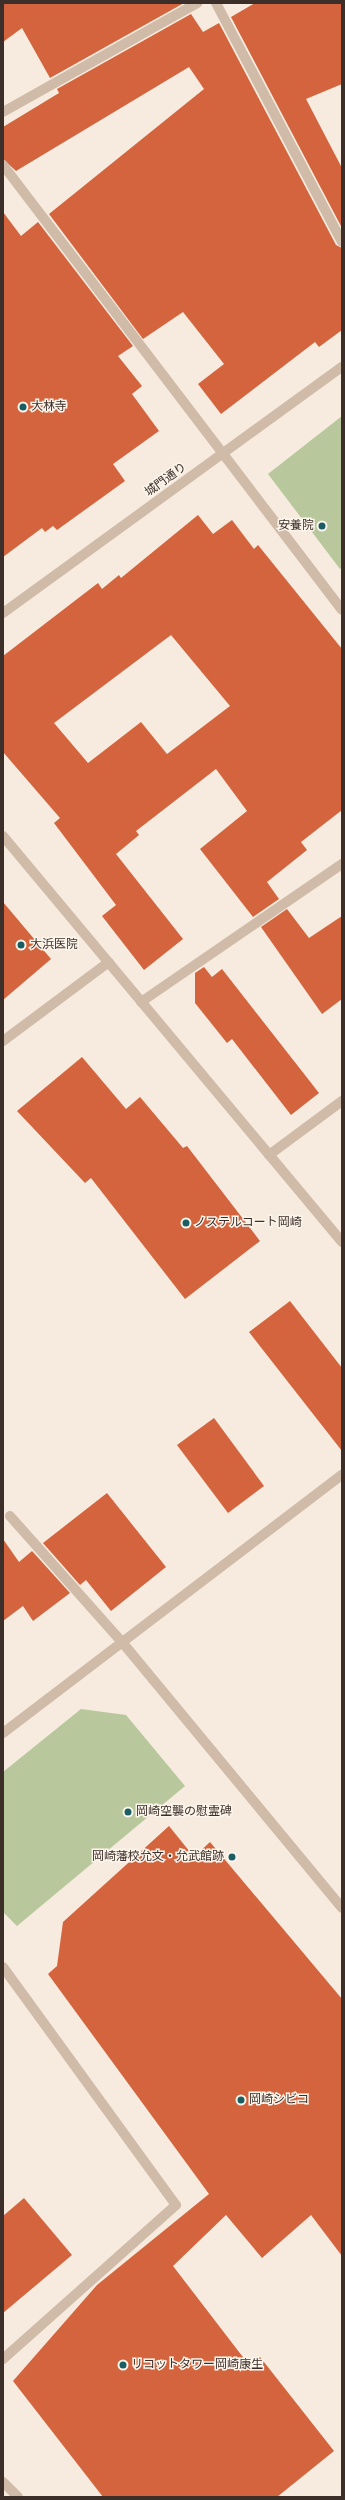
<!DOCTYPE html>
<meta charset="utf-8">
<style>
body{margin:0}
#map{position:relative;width:345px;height:2500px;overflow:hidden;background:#f6ebde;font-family:"Archivo Narrow","Noto Sans JP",sans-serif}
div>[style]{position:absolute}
.green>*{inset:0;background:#b8c79c}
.building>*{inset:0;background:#d3643e}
.minor>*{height:10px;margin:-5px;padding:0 5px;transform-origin:5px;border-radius:5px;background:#d0bba8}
.dots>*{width:11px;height:11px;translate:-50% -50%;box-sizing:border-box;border:2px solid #fcf5ec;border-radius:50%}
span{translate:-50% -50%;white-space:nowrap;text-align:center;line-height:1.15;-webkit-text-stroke:3px #fcf5ec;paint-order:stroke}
.poi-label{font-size:12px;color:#3c2f29}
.left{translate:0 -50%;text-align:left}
.right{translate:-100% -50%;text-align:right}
.street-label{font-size:12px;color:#3c2f29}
.frame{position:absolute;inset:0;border:4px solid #3c2f29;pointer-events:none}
</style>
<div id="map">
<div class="green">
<i style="clip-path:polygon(342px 416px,342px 567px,340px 569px,268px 474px)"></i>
<i style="clip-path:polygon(81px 1709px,126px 1715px,185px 1786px,17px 1926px,3px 1912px,3px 1772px)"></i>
</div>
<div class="building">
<i style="clip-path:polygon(3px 3px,184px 3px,50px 78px,22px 28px,3px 42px)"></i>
<i style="clip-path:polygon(255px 3px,342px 3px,342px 84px,306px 99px,342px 168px,342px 228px,231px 17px)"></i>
<i style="clip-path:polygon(191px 14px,203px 32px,219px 23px,336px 245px,342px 248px,342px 330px,319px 347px,315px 342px,221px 414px,198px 384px,224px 364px,183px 312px,143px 339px,49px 214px,204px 89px,189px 67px,16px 171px,3px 159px,3px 127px,59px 93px,57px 89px)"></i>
<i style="clip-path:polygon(3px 212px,21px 236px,38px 222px,133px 346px,118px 356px,142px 386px,132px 394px,159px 431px,113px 464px,125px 481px,57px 530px,53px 526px,45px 532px,42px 528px,3px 557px)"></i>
<i style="clip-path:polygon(evenodd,198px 515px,213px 534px,232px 520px,254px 549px,258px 545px,342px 649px,342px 810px,301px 842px,307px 850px,267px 882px,279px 899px,253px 917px,200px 849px,247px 811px,216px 769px,136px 831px,139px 835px,116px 854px,183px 939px,144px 970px,102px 916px,116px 905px,54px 823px,60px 818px,3px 752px,3px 656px,98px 583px,102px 589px,119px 575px,121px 578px,198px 515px,171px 635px,230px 706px,167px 754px,141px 722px,88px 763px,54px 723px,171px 635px)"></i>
<i style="clip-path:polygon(3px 902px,51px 959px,3px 1000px)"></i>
<i style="clip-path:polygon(287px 909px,309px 938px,342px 916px,342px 999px,322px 1014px,261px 927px)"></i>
<i style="clip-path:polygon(204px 967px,212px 977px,222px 969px,319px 1093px,291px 1115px,232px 1039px,227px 1043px,195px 1003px,195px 973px)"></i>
<i style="clip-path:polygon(82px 1057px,126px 1109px,140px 1097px,183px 1148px,187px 1146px,260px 1241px,185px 1299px,91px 1178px,85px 1183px,17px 1111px)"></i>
<i style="clip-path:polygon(290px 1301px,342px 1368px,342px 1451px,249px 1332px)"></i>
<i style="clip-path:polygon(214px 1418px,264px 1486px,228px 1513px,177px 1445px)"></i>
<i style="clip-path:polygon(107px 1493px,166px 1567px,111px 1611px,86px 1580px,80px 1585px,43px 1543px)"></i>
<i style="clip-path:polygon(3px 1539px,19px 1562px,32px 1551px,70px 1593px,33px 1621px,23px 1606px,3px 1621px)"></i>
<i style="clip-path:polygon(169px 1826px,194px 1857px,210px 1842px,342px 1999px,342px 2256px,311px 2215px,262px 2258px,226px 2215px,173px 2266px,249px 2365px,260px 2357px,334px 2451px,277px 2497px,103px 2497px,13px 2381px,97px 2285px,209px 2194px,48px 1974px,57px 1966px,63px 1922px)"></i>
<i style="clip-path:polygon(24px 2198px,72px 2255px,3px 2313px,3px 2216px)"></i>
</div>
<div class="minor">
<i style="left:216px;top:3px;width:270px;rotate:62.2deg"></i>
<i style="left:3px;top:112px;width:223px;rotate:-29.3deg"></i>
<i style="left:3px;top:165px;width:559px;rotate:52.7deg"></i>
<i style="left:3px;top:613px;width:419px;rotate:-36deg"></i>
<i style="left:3px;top:836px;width:529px;rotate:50.14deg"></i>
<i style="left:141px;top:1002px;width:244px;rotate:-34.5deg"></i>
<i style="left:3px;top:1041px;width:132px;rotate:-36.7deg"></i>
<i style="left:269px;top:1155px;width:91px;rotate:-36.5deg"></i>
<i style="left:10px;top:1516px;width:169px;rotate:48.4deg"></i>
<i style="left:122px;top:1642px;width:345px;rotate:50.4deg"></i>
<i style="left:3px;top:1733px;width:426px;rotate:-37.3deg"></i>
<i style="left:3px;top:1967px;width:294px;rotate:54deg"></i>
<i style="left:176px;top:2205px;width:232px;rotate:138.3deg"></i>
<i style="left:3px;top:2482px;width:21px;rotate:45deg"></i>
</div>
<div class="dots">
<i style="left:23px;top:407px;background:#195e63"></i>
<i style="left:322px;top:526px;background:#195e63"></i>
<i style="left:21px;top:945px;background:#195e63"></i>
<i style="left:186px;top:1223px;background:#195e63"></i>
<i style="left:128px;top:1812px;background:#195e63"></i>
<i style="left:232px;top:1857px;background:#195e63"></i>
<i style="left:241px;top:2100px;background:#195e63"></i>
<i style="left:123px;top:2365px;background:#195e63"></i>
</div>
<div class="poi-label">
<span class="left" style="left:31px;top:407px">大林寺</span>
<span class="right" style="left:314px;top:526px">安養院</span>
<span class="left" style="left:30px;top:945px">大浜医院</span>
<span class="left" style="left:194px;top:1223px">ノステルコート岡崎</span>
<span class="left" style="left:136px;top:1812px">岡崎空襲の慰霊碑</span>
<span class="right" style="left:224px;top:1857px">岡崎藩校允文・允武館跡</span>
<span class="left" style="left:249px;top:2100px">岡崎シビコ</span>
<span class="left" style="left:131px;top:2365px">リコットタワー岡崎康生</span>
</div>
<div class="street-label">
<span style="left:166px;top:480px;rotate:-36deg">城門通り</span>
</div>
<div class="frame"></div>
</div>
